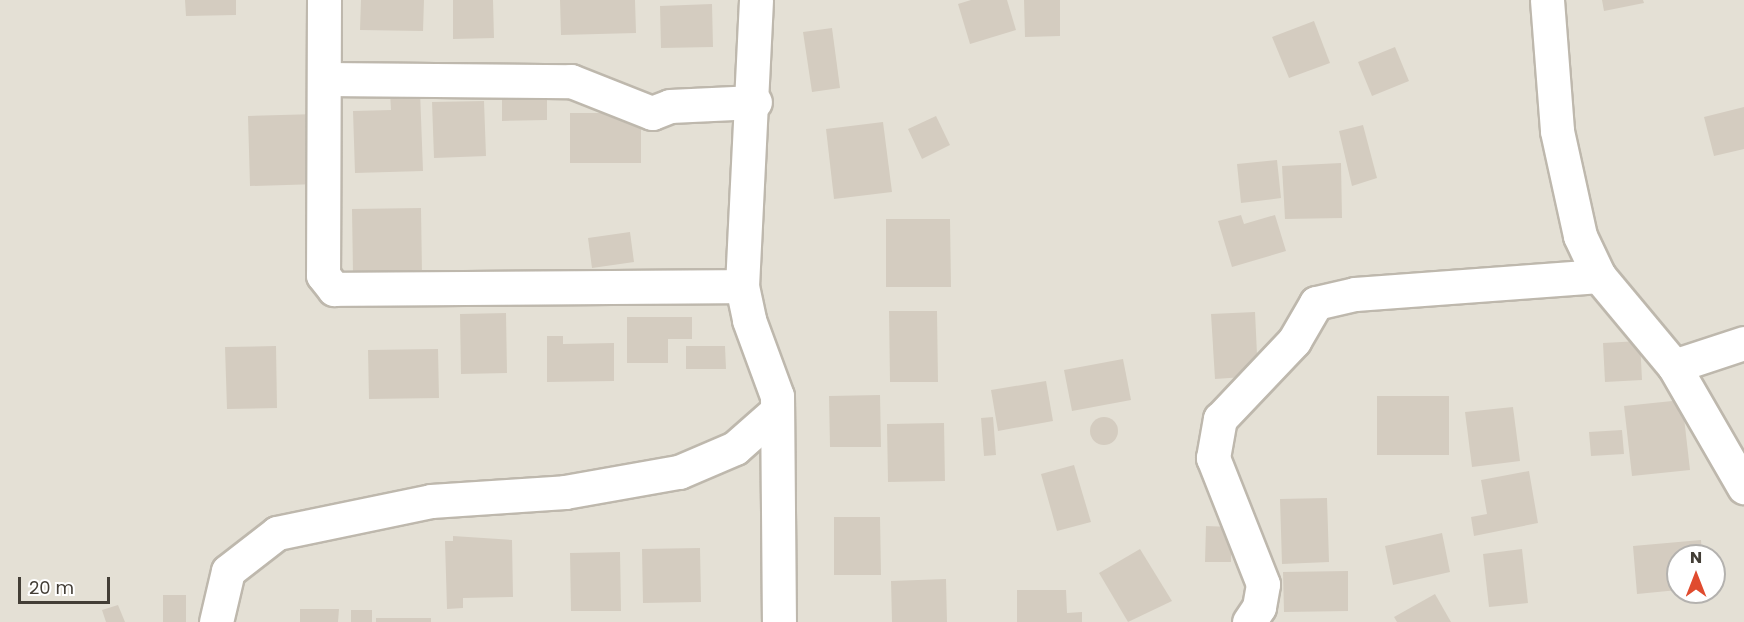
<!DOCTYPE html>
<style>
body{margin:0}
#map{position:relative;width:1744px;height:622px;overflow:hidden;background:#f1eee6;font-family:Poppins,sans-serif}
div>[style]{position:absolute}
.residential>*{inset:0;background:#e4e0d5}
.building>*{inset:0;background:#d4ccc0}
.round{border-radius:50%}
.roads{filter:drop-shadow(2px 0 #beb8ad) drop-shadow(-2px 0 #beb8ad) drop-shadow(0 2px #beb8ad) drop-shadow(0 -2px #beb8ad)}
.street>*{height:33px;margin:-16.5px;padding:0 16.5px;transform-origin:16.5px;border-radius:16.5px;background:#fff}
span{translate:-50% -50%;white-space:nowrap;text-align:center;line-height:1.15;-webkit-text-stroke:5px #fff;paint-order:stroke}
.north{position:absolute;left:1666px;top:544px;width:60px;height:60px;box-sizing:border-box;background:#fff;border:2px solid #b4b2af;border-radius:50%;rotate:0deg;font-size:16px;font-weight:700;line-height:24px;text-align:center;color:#433e36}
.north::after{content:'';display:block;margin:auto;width:21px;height:27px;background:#e04b2e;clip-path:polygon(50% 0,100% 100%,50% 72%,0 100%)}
.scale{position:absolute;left:18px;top:577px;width:92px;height:27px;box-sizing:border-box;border:3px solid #433e36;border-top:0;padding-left:8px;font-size:18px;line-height:21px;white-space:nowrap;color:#433e36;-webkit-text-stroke:4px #fff;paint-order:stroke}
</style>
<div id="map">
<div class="residential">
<i style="clip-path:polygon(evenodd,0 0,1744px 0,1744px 622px,0 622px,0 0,1678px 556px,1714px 556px,1714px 592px,1678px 592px,1678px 556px)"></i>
</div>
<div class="building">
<i style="clip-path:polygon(185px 0,236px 0,236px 15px,186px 16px)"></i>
<i style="clip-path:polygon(361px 0,424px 0,423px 31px,360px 30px)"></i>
<i style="clip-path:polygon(453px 0,493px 0,494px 38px,453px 39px)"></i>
<i style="clip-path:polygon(560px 0,635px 0,636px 33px,561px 35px)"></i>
<i style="clip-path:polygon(971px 0,1007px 0,1016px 30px,970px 44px,958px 4px)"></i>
<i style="clip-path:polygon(1024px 0,1060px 0,1060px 36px,1025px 37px)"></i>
<i style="clip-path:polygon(1602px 0,1643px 0,1644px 3px,1604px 11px)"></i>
<i style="clip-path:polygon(712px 4px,713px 47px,661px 48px,660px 6px)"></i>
<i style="clip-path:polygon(1314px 21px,1330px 63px,1289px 78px,1272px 37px)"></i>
<i style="clip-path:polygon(832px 28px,840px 88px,812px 92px,803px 32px)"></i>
<i style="clip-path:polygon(1395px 47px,1409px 81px,1372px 96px,1358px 62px)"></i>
<i style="clip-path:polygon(420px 91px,423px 171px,355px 173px,353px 111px,391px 110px,390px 92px)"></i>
<i style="clip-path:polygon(502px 94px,547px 94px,547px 120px,502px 121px)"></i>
<i style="clip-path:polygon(484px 101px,486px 156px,434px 158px,432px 102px)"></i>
<i style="clip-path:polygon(1744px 107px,1744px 149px,1714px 156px,1704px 117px)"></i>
<i style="clip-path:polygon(570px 113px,641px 113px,641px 163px,570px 163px)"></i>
<i style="clip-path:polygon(317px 114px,319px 184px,250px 186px,248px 116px)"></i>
<i style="clip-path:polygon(936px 116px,950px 145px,922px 159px,908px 129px)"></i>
<i style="clip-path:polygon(883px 122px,892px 192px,834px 199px,826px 129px)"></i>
<i style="clip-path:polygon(1363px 125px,1377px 178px,1352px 186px,1339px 131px)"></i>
<i style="clip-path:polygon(1277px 160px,1281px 198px,1241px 203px,1237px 164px)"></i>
<i style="clip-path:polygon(1341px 163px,1342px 218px,1285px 219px,1282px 166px)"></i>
<i style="clip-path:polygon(421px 208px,422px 274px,353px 274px,352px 209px)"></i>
<i style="clip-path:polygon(1241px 215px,1244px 224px,1275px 215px,1286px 251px,1232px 267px,1218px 221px)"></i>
<i style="clip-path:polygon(886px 219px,950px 219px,951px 287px,886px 287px)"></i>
<i style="clip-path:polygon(630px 232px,634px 262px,592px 268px,588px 238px)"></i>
<i style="clip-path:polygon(889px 311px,937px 311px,938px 382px,890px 382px)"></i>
<i style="clip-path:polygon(1255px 312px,1258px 376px,1215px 379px,1211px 314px)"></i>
<i style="clip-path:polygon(506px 313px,507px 373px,461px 374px,460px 314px)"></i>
<i style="clip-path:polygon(627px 317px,692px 317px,692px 339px,668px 339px,668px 363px,627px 363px)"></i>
<i style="clip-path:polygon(547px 336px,563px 336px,563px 344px,614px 343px,614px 381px,547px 382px)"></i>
<i style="clip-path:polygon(1640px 341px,1642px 380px,1605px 382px,1603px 343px)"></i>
<i style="clip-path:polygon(276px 346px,277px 408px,227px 409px,225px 347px)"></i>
<i style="clip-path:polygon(686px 346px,725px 346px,726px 369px,686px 369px)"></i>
<i style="clip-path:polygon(438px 349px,439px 398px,369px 399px,368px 350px)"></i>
<i style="clip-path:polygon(1123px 359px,1131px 400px,1072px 411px,1064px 370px)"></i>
<i style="clip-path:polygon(1046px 381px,1053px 421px,998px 431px,991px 390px)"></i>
<i style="clip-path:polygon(880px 395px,881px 447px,830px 447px,829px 396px)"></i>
<i style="clip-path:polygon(1377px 396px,1449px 396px,1449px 455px,1377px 455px)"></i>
<i style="clip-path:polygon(1682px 400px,1690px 470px,1632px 476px,1624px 406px)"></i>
<i style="clip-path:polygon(1513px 407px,1520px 461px,1472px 467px,1465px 412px)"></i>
<i class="round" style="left:1090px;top:417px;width:28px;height:28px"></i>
<i style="clip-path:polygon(993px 417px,996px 455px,984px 456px,981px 418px)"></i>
<i style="clip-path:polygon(944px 423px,945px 481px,888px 482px,887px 424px)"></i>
<i style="clip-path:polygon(1622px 430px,1624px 454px,1591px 456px,1589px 432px)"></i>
<i style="clip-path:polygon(1074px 465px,1091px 522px,1057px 531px,1041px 474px)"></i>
<i style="clip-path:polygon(1529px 471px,1538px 523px,1474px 536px,1471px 517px,1487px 514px,1481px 480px)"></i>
<i style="clip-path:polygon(1327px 498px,1329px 562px,1282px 564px,1280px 499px)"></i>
<i style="clip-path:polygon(834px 517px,880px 517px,881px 575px,834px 575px)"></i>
<i style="clip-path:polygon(1206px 526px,1231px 527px,1231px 562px,1205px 562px)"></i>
<i style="clip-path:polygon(1442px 533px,1450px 572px,1393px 585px,1385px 546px)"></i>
<i style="clip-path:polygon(453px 536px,512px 540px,513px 597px,463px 598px,463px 608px,447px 609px,445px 541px,453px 541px)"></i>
<i style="clip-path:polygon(1701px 540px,1702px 556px,1678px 556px,1678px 590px,1637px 594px,1633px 546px)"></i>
<i style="clip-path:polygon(700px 548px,701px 602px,643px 603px,642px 549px)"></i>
<i style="clip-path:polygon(1140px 549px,1172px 601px,1128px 622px,1099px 573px)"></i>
<i style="clip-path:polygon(1522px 549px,1528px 603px,1489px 607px,1483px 554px)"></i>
<i style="clip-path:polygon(620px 552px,621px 611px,571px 611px,570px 553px)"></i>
<i style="clip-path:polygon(1348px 571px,1348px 611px,1284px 612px,1283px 572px)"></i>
<i style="clip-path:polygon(946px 579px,947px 622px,892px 622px,891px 581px)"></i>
<i style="clip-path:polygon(1017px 590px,1066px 590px,1067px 613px,1082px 612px,1082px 622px,1017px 622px)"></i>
<i style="clip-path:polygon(1435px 594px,1451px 622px,1397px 622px,1394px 617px)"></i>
<i style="clip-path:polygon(163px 595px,186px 595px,186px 622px,163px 622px)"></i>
<i style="clip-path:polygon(118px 605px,125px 622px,106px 622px,102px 610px)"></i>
<i style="clip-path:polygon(300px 609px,339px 609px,338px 622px,300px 622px)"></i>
<i style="clip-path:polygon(351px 610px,372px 610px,372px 622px,351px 622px)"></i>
<i style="clip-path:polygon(376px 618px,431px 618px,431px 622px,376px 622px)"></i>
</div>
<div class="roads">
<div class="street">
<i style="left:324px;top:0;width:275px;rotate:90.2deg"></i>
<i style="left:323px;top:275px;width:18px;rotate:52deg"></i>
<i style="left:334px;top:289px;width:408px;rotate:-0.4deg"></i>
<i style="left:756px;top:0;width:286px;rotate:92.8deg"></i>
<i style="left:742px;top:286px;width:35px;rotate:78deg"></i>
<i style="left:749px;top:320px;width:81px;rotate:69.8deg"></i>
<i style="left:777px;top:396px;width:226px;rotate:89.5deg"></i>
<i style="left:1547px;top:0;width:131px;rotate:85.6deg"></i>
<i style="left:1557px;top:131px;width:107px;rotate:77.6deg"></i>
<i style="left:1580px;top:236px;width:44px;rotate:64.6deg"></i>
<i style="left:1599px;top:276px;width:117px;rotate:50.2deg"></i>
<i style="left:1674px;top:366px;width:140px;rotate:60deg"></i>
<i style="left:326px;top:79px;width:245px;rotate:0.5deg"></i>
<i style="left:571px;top:81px;width:87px;rotate:21.6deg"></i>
<i style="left:652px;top:113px;width:19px;rotate:-21deg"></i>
<i style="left:670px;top:106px;width:85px;rotate:-2.7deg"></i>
<i style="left:1674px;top:366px;width:74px;rotate:-18.2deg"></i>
<i style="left:216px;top:622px;width:52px;rotate:-76.8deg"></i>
<i style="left:228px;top:571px;width:62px;rotate:-37.8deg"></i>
<i style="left:277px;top:533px;width:157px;rotate:-11.7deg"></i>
<i style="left:431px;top:501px;width:134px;rotate:-3.8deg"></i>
<i style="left:565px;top:492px;width:116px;rotate:-10deg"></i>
<i style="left:679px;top:472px;width:61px;rotate:-23.2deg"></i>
<i style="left:735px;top:448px;width:56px;rotate:-41.4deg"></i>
<i style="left:1249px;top:622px;width:18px;rotate:-56deg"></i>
<i style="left:1259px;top:607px;width:23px;rotate:-80deg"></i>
<i style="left:1263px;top:584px;width:136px;rotate:-111.6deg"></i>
<i style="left:1213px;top:458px;width:40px;rotate:-80deg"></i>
<i style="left:1220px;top:419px;width:108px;rotate:-46.5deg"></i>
<i style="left:1294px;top:341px;width:44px;rotate:-59.9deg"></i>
<i style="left:1316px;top:303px;width:40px;rotate:-13deg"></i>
<i style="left:1355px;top:294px;width:245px;rotate:-4.2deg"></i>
</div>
</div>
<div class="north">N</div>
<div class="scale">20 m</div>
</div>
